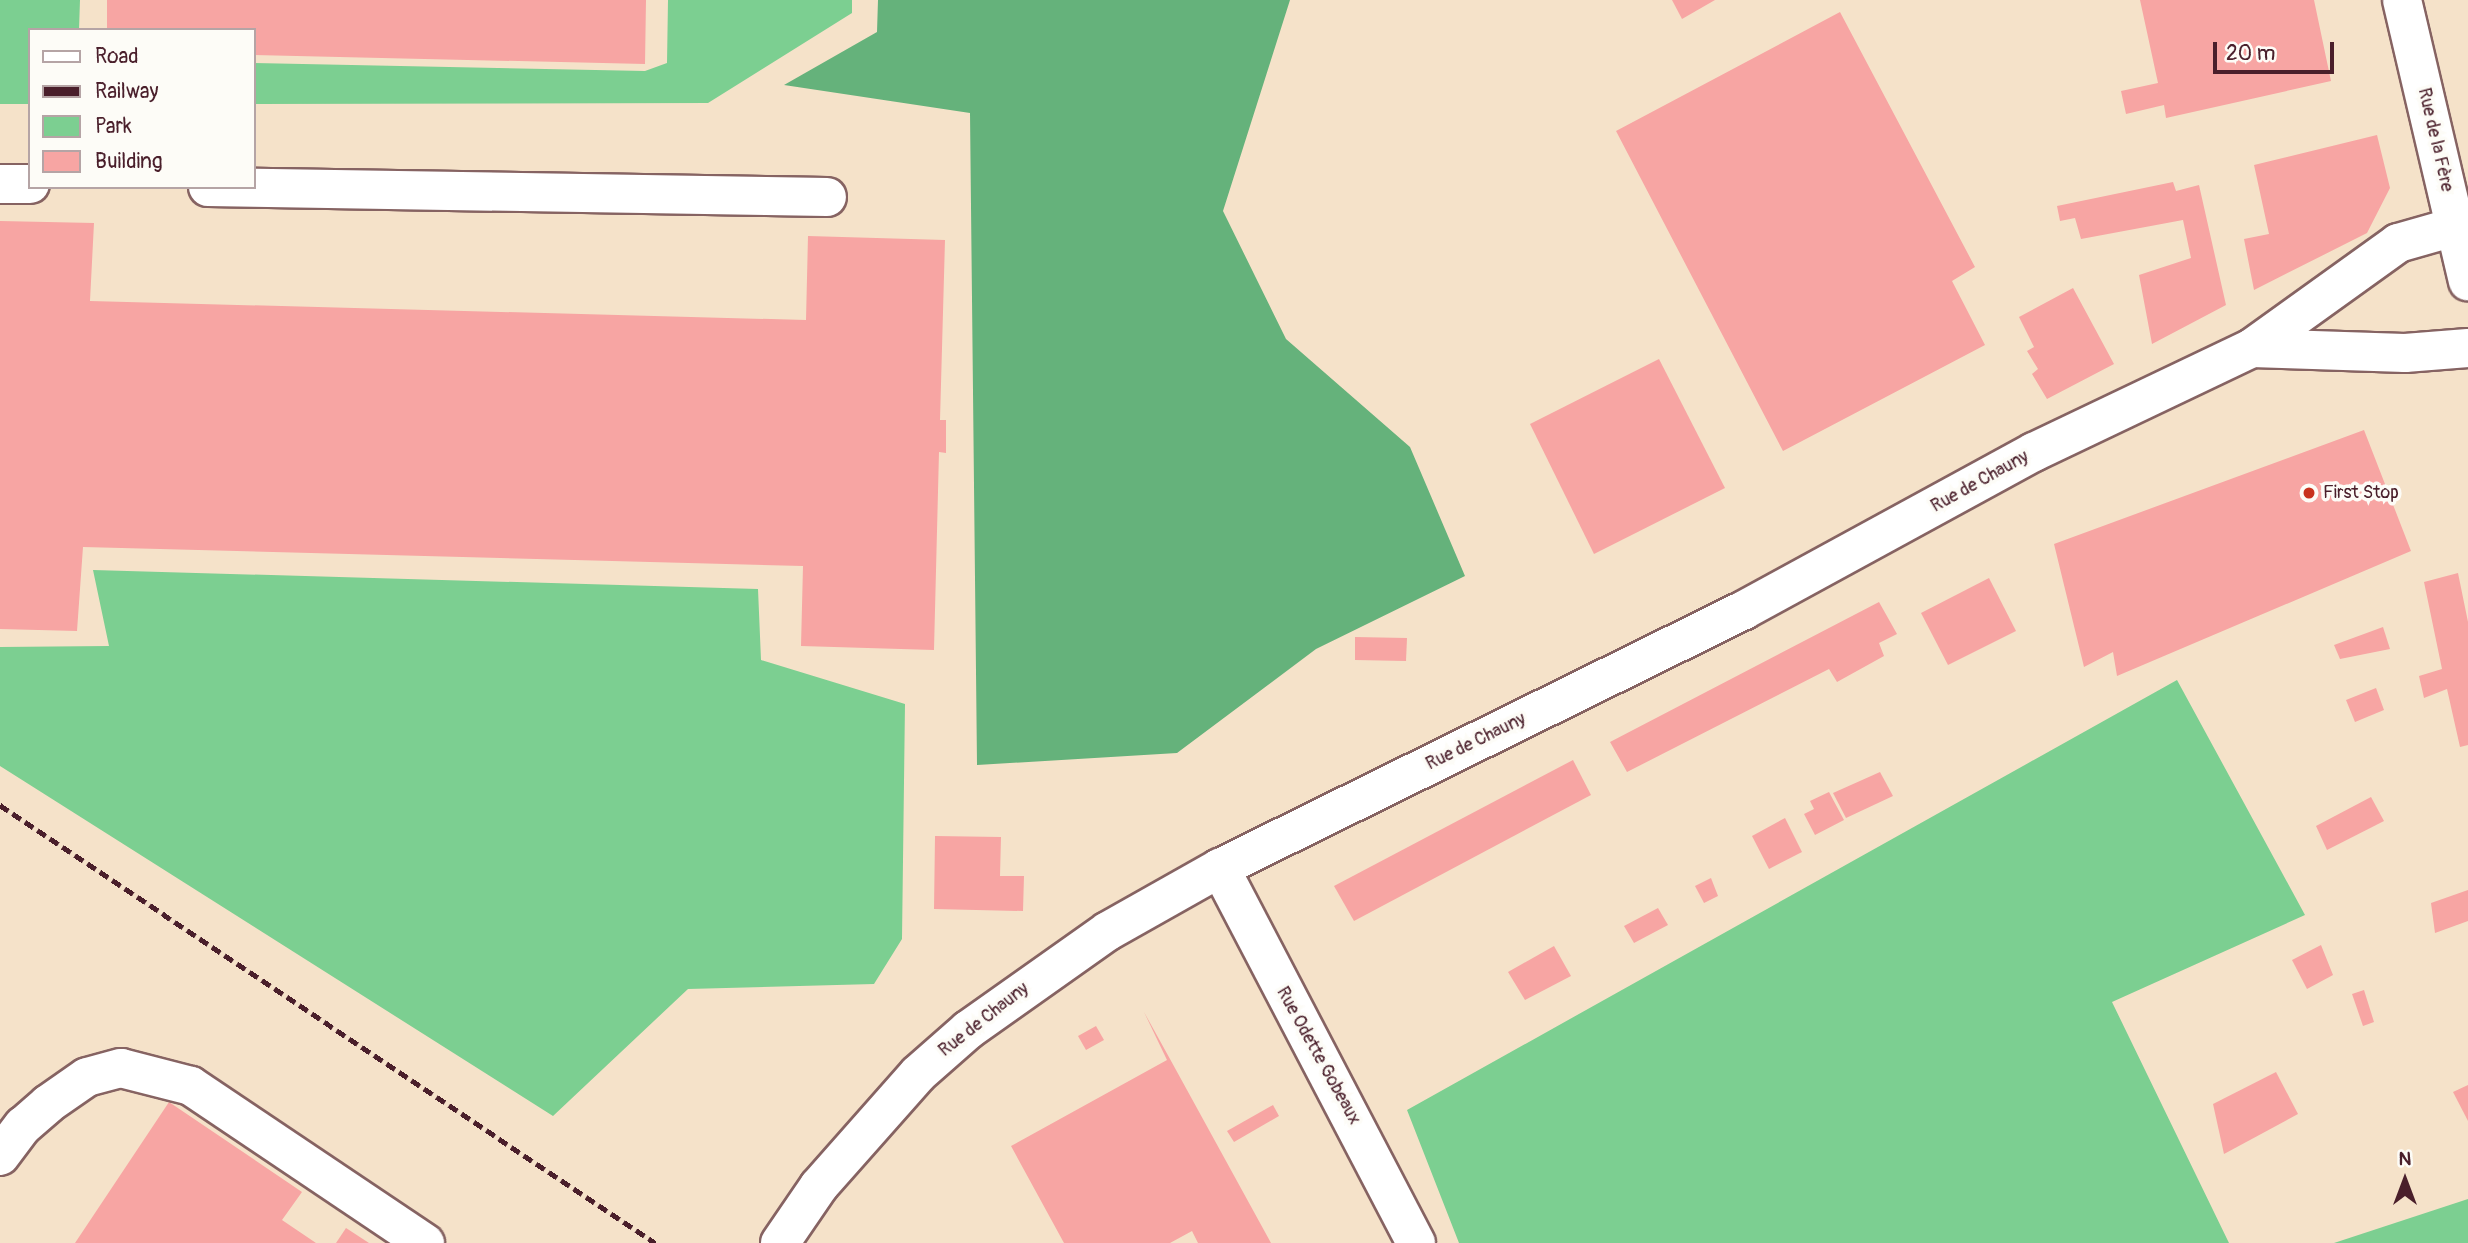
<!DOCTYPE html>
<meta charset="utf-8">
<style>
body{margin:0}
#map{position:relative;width:2468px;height:1243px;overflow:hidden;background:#f5e2c9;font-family:Pangolin,sans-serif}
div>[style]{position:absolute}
.green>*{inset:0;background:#7ccf91}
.forest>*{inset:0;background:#65b27b}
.building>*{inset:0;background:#f7a5a3}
.roads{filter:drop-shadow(2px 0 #866362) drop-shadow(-2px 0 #866362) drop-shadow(0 2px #866362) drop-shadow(0 -2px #866362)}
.minor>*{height:38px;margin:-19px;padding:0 19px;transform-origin:19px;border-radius:19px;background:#fff}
.major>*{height:38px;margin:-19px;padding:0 19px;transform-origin:19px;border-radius:19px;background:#fff}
.rail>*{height:5px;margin-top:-2.5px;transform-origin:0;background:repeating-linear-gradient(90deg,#4a1f2b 0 10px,transparent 0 15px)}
.dots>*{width:19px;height:19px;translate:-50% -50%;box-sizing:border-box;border:4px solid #fdfcf7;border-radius:50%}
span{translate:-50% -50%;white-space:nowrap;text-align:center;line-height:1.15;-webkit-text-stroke:7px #fdfcf7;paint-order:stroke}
.street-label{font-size:18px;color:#4a1f2b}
.poi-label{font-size:18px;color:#4a1f2b}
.left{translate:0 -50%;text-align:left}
.legend{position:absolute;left:28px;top:28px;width:228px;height:161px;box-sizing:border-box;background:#fdfcf7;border:2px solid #b5a4a5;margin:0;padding:9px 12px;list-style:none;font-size:21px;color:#4a1f2b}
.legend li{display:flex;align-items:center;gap:14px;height:35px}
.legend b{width:35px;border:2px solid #b5a4a5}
.north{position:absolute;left:2370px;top:1145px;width:70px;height:70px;-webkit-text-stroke:5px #fdfcf7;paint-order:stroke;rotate:0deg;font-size:19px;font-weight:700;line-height:28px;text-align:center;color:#4a1f2b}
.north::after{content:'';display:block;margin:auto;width:24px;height:32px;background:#4a1f2b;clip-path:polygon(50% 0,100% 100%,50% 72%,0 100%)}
.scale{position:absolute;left:2213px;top:42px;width:121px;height:32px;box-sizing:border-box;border:4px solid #4a1f2b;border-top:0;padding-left:9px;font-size:21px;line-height:24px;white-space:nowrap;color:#4a1f2b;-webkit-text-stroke:5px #fdfcf7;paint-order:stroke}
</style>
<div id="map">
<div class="green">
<i style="clip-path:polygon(0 0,80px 0,79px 30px,30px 30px,30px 104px,0 104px)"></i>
<i style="clip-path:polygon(668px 0,852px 0,852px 13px,708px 103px,254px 104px,254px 63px,645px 71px,667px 63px)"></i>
<i style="clip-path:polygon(93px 570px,758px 589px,761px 660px,905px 704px,902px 939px,874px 984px,688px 989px,553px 1116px,0 766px,0 647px,109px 646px)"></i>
<i style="clip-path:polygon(2177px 680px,2305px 915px,2112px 1002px,2229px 1243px,1459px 1243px,1407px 1110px)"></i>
<i style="clip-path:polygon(2468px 1199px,2468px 1243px,2334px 1243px)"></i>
</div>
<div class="forest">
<i style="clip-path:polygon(878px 0,1290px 0,1223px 211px,1286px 339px,1410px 447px,1465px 576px,1316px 649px,1177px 753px,977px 765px,970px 113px,784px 85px,877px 32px)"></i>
</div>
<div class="building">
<i style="clip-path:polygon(107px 0,646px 0,645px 64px,254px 55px,254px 30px,107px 30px)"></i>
<i style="clip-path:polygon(1672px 0,1715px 0,1682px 19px)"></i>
<i style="clip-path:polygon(2140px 0,2314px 0,2331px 81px,2166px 118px,2164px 105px,2126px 114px,2121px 91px,2158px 83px)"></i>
<i style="clip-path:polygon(1840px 12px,1975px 267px,1952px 281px,1985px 345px,1783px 451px,1616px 131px)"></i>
<i style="clip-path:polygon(2377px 135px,2390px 188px,2367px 233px,2254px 290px,2244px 239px,2269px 234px,2254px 165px)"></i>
<i style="clip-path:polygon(2173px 182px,2176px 191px,2199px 185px,2226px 305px,2152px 344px,2139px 275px,2191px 258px,2183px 220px,2081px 239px,2075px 218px,2060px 221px,2057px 206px)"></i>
<i style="clip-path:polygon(0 221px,94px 223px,90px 301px,806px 320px,808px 236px,945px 240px,940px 420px,946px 420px,946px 453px,939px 452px,934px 650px,801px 646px,803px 566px,83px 547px,77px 631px,0 629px)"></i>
<i style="clip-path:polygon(2073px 288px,2114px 364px,2047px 399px,2032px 374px,2038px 369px,2027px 351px,2034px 347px,2019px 317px)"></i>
<i style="clip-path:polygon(1659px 359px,1725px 488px,1594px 554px,1530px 424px)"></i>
<i style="clip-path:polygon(2364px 430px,2411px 551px,2117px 676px,2113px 652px,2084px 667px,2054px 544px)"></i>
<i style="clip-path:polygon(2458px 573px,2468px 622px,2468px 745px,2460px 747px,2447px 689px,2424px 698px,2419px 676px,2442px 669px,2424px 582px)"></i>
<i style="clip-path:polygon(1989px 578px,2016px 631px,1948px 665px,1921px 613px)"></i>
<i style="clip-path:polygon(1879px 602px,1897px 634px,1879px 643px,1884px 656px,1837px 682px,1829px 669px,1627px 772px,1610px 742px)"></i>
<i style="clip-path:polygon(2383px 627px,2390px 649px,2340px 659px,2334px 645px)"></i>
<i style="clip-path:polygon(1355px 637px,1407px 638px,1406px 661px,1355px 660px)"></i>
<i style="clip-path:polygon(2376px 688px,2384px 710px,2355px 722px,2346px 700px)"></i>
<i style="clip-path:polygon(1573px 760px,1591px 795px,1354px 921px,1334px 886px)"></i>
<i style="clip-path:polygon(1880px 772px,1893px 796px,1846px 818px,1833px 793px)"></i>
<i style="clip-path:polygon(1829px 792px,1844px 820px,1815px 835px,1804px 814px,1814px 809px,1810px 801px)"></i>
<i style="clip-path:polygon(2371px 797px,2384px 821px,2327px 850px,2316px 826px)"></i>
<i style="clip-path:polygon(1785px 818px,1802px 852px,1769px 869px,1752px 836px)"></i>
<i style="clip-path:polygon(935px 836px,1001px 837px,1000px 876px,1024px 876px,1023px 911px,934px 909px)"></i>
<i style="clip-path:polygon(1711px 878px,1718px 896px,1704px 903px,1695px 886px)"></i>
<i style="clip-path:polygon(2468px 890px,2468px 921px,2435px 933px,2431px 903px)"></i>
<i style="clip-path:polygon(1658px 908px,1668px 925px,1634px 943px,1624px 926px)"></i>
<i style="clip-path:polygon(2321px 945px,2333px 975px,2307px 989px,2292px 960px)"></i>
<i style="clip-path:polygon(1554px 946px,1571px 976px,1525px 1000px,1508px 972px)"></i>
<i style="clip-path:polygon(2364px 990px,2374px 1022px,2363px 1026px,2352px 994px)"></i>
<i style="clip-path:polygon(1144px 1012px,1170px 1059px,1271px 1243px,1198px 1243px,1192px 1231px,1170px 1243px,1064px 1243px,1011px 1146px,1167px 1060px)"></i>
<i style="clip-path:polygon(1096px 1026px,1104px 1040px,1086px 1050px,1078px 1036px)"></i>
<i style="clip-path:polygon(2276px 1072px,2298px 1114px,2224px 1154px,2213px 1104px)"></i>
<i style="clip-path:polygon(2468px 1085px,2468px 1121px,2453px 1092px)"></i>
<i style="clip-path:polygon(169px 1102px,302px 1192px,282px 1220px,316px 1243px,75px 1243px)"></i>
<i style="clip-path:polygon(1273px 1105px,1279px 1116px,1234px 1142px,1227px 1131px)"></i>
<i style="clip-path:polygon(346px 1228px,369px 1243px,336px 1243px)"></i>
</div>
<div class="roads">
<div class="minor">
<i style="left:0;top:184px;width:30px"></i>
<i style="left:208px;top:187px;width:619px;rotate:0.93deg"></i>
<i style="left:2252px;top:348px;width:153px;rotate:1.9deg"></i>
<i style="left:2405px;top:353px;width:63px;rotate:-4.5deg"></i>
<i style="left:1220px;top:868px;width:423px;rotate:62.4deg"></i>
<i style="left:0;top:1156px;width:38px;rotate:-53deg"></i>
<i style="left:23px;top:1126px;width:33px;rotate:-41deg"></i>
<i style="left:48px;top:1104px;width:47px;rotate:-34.7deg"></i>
<i style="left:87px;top:1077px;width:35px;rotate:-15deg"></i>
<i style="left:121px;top:1068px;width:72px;rotate:14.4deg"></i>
<i style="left:191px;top:1086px;width:282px;rotate:33.9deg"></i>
<i style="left:780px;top:1243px;width:69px;rotate:-55.6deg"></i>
<i style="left:819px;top:1186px;width:149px;rotate:-48.5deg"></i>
<i style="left:918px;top:1074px;width:67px;rotate:-41.3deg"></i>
<i style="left:968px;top:1030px;width:171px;rotate:-35.3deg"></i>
<i style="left:1108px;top:931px;width:129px;rotate:-29.4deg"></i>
<i style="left:1220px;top:868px;width:584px;rotate:-26.21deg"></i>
<i style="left:1744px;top:610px;width:330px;rotate:-28.6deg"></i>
<i style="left:2034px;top:452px;width:242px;rotate:-25.5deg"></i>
<i style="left:2252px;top:348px;width:180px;rotate:-35.7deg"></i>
<i style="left:2398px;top:243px;width:73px;rotate:-15.9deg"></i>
</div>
<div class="major">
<i style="left:2402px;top:0;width:289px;rotate:76.8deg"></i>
</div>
</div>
<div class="rail">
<i style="left:0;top:805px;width:788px;rotate:33.77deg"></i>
</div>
<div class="dots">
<i style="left:2309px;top:493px;background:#c8321e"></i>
</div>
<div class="street-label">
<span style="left:2435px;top:140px;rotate:77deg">Rue de la Fère</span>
<span style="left:1980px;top:482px;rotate:-29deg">Rue de Chauny</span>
<span style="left:1476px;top:742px;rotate:-26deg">Rue de Chauny</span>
<span style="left:984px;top:1020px;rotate:-38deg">Rue de Chauny</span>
<span style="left:1318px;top:1056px;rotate:61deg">Rue Odette Gobeaux</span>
</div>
<div class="poi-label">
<span class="left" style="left:2323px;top:493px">First Stop</span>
</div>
<ul class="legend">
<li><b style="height:9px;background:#fff"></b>Road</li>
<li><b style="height:9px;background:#4a1f2b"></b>Railway</li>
<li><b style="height:19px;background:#7ccf91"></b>Park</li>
<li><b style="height:19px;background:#f7a5a3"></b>Building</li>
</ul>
<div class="north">N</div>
<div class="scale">20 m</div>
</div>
